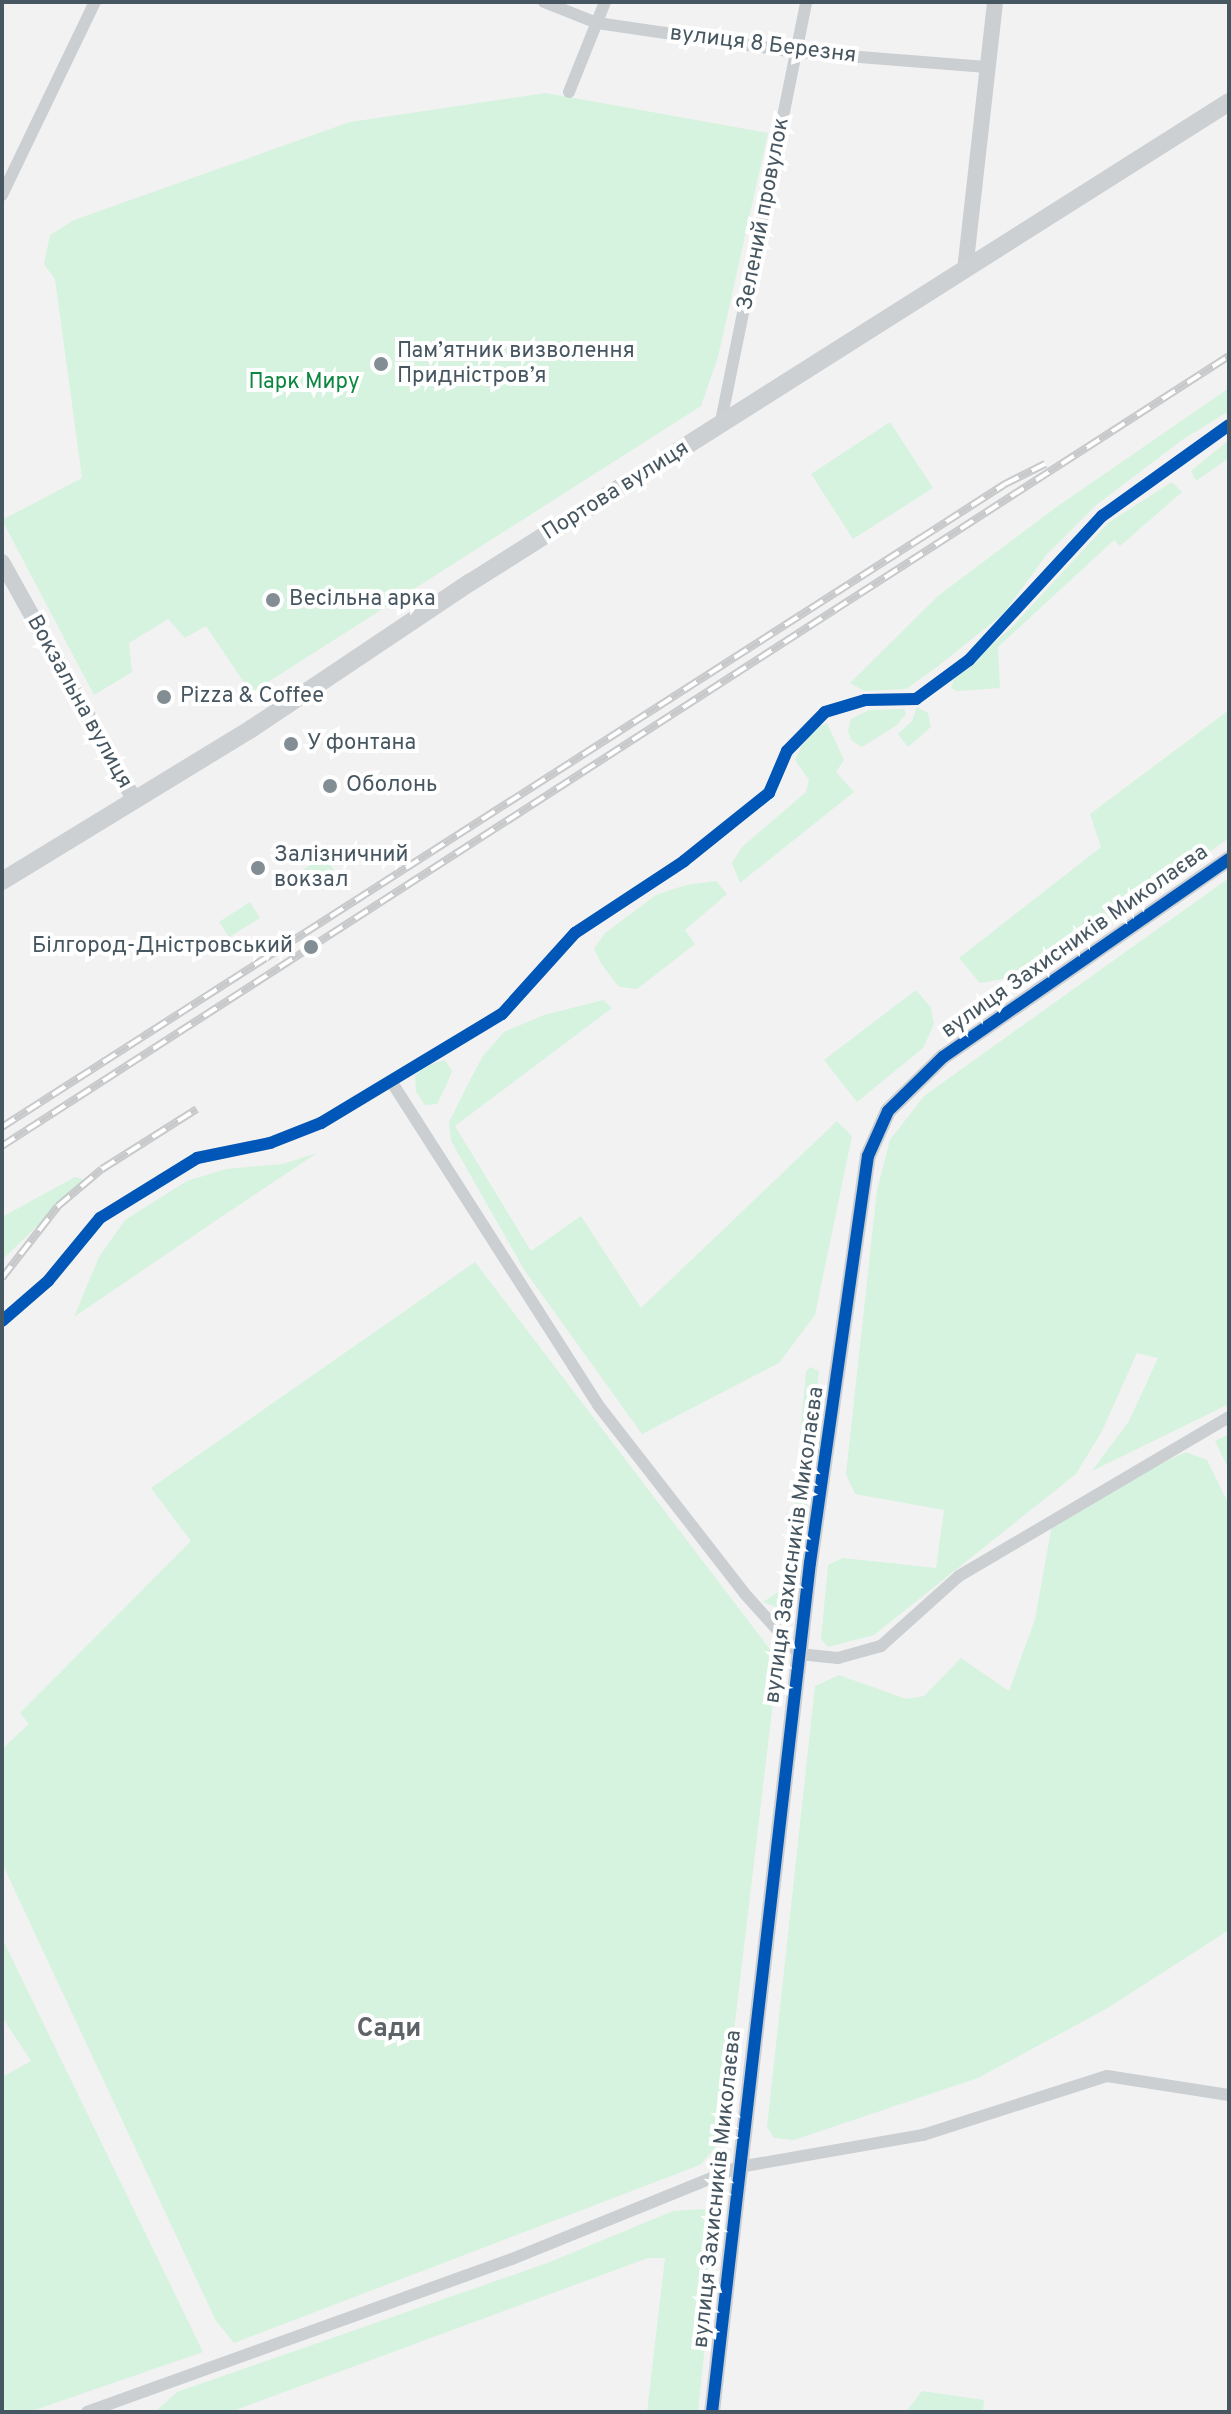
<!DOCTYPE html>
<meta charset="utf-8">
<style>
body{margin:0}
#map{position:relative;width:1231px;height:2414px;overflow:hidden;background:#f3f2f2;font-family:Overpass,sans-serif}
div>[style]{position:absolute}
.green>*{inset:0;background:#d5f3de}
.minor>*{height:12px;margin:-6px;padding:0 6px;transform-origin:6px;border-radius:6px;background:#cbcfd2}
.tertiary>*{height:16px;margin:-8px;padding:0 8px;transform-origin:8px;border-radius:8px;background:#cbcfd2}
.secondary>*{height:18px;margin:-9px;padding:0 9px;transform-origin:9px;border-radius:9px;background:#ccd0d3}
.rail>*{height:8px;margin-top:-4px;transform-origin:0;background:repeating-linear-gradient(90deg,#fff 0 15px,#c7c9cb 0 30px);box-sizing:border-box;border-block:2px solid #c7c9cb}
.cycleway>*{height:12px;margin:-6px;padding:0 6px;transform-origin:6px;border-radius:6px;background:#0057b8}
.dots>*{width:22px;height:22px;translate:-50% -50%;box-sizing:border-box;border:4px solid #fff;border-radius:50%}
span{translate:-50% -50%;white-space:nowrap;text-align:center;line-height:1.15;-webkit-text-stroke:8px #fff;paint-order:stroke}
.street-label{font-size:22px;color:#475761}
.poi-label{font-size:22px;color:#475761}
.left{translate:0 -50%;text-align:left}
.right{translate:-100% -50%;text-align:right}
.park-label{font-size:22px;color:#0d8740}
.quarter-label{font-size:26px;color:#5d6367;font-weight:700}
.frame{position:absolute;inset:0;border:4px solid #475761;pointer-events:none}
</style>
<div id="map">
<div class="green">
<i style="clip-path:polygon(546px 93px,768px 133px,718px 357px,701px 406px,251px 693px,206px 626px,185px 638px,168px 619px,129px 643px,132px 672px,94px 695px,2px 520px,82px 478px,55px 279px,44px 264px,50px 235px,74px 220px,350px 122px)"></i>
<i style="clip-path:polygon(1229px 388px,1229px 411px,1182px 440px,1095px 506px,1047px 554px,1004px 613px,937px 667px,906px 689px,864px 691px,850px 683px,938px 596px,1058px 506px)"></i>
<i style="clip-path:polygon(890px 422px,933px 488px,853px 539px,811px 474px)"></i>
<i style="clip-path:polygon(1229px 440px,1229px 458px,1196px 481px,1191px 471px)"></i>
<i style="clip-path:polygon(1172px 482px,1182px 492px,1120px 546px,1114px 540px,998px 647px,1000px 688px,957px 691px,951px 688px,954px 679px,1012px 627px,1108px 523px)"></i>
<i style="clip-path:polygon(917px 707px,928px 713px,931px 727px,908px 747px,898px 734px,912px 721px)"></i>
<i style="clip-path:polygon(904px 709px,906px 714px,897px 725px,862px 747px,851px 740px,848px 731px,851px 719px,869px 710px)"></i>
<i style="clip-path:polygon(1229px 710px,1229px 838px,1066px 953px,1015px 977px,980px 983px,959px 958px,1101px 847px,1090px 814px)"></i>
<i style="clip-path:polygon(827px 723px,844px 760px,836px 772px,854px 792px,740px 883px,732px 863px,742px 847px,806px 792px,809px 780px,795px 760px,801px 747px,817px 728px)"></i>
<i style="clip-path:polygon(324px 856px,334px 870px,301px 892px,292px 877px)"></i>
<i style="clip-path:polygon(1229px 878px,1229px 1404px,1092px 1471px,1129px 1421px,1158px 1358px,1137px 1353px,1102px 1431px,1076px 1474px,874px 1635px,828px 1647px,821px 1639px,828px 1565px,843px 1558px,936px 1568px,944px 1510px,855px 1494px,846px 1474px,877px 1190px,890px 1140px,924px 1096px)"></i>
<i style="clip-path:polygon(716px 881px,727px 894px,685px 930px,695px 944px,637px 989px,619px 987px,602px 965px,594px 949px,605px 933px,656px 895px,686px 885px)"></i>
<i style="clip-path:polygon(250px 902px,260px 918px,229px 937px,219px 922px)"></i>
<i style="clip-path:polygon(916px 990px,931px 1008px,934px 1024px,923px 1048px,857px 1102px,824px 1060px)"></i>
<i style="clip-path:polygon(603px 1000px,612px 1008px,455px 1126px,531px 1251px,581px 1216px,641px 1308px,837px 1121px,852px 1136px,815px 1315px,779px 1363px,642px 1434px,525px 1271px,451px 1141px,449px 1122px,471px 1078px,483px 1056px,504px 1032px,544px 1015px)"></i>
<i style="clip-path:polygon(445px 1060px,452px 1071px,446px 1086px,437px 1104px,425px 1105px,416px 1092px,415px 1075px,429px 1065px)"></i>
<i style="clip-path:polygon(317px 1153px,224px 1215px,74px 1317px,99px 1257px,125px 1220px,187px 1181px,226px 1169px,283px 1164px)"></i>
<i style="clip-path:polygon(75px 1177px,85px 1180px,2px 1260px,2px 1217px)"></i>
<i style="clip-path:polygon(475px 1262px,778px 1660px,721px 2141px,700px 2165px,234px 2343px,216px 2321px,2px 1863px,2px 1749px,29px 1724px,20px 1713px,191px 1541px,151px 1488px)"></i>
<i style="clip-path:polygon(810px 1367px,819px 1371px,812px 1438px,806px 1441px,800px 1435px,806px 1372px)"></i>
<i style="clip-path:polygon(1229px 1434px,1229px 1470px,1215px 1441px)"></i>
<i style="clip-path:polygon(1186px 1452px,1207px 1460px,1229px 1505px,1229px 1930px,1106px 2009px,978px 2078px,794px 2140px,774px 2138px,767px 2127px,815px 1686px,839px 1675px,906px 1699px,924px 1696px,961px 1658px,1009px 1691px,1035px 1619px,1054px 1514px)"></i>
<i style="clip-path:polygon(803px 1483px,809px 1488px,803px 1553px,792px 1558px,789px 1553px,797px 1488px)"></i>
<i style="clip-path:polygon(793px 1582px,790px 1612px,763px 1602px)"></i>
<i style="clip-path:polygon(2px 1938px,203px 2352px,29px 2412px,2px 2412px,2px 2077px,31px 2061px,2px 2017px)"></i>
<i style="clip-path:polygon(704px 2209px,718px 2222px,698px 2412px,647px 2412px,665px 2258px,648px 2258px,230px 2412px,155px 2412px,177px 2392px,550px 2262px,673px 2211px)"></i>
<i style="clip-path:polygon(922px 2391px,984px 2400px,983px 2412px,906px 2412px)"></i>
</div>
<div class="minor">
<i style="left:544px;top:2px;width:57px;rotate:21.6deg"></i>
<i style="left:597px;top:23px;width:201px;rotate:8.3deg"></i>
<i style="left:796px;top:52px;width:191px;rotate:4.5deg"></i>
<i style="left:569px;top:92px;width:97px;rotate:-68.2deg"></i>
<i style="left:2px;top:195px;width:214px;rotate:-64.3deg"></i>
<i style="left:720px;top:426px;width:433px;rotate:-78.5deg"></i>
<i style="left:391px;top:1081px;width:384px;rotate:57.4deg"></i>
<i style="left:598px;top:1405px;width:239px;rotate:52.1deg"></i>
<i style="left:745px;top:1594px;width:81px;rotate:48deg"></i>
<i style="left:799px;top:1654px;width:39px;rotate:6deg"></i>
<i style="left:838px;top:1658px;width:45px;rotate:-15.6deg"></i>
<i style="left:881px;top:1646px;width:105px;rotate:-41.9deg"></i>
<i style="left:959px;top:1576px;width:313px;rotate:-30.5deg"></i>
<i style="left:2px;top:1321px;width:61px;rotate:-41deg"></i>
<i style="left:48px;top:1281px;width:82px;rotate:-50.5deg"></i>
<i style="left:100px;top:1218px;width:114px;rotate:-31.7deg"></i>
<i style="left:197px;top:1158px;width:75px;rotate:-11.6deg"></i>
<i style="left:270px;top:1143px;width:55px;rotate:-21.4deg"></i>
<i style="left:321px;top:1123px;width:211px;rotate:-31.1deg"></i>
<i style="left:502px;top:1014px;width:109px;rotate:-48deg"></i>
<i style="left:575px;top:933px;width:131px;rotate:-33.4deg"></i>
<i style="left:684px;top:861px;width:109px;rotate:-38.7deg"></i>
<i style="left:769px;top:793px;width:46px;rotate:-66.8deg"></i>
<i style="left:787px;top:751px;width:54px;rotate:-45.7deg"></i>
<i style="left:825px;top:712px;width:42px;rotate:-16.7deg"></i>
<i style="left:865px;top:700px;width:51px;rotate:-1.1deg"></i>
<i style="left:916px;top:699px;width:66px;rotate:-36.3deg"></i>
<i style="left:969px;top:660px;width:196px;rotate:-47.3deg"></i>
<i style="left:1102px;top:516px;width:156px;rotate:-35.6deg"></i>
<i style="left:87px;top:2412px;width:452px;rotate:-19.8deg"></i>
<i style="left:512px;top:2259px;width:245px;rotate:-22.1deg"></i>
<i style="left:739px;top:2167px;width:187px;rotate:-9.9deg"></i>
<i style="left:923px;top:2135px;width:193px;rotate:-17.8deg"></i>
<i style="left:1107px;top:2076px;width:123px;rotate:8.9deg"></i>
</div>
<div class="tertiary">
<i style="left:965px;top:270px;width:270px;rotate:-83.6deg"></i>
<i style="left:2px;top:562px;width:271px;rotate:60.9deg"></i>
<i style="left:712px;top:2412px;width:855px;rotate:-83.42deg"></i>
<i style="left:810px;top:1563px;width:411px;rotate:-81.9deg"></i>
<i style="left:868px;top:1156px;width:49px;rotate:-66deg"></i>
<i style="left:888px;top:1111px;width:77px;rotate:-44.5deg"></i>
<i style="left:943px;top:1057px;width:348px;rotate:-34.7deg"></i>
</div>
<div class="secondary">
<i style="left:2px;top:881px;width:292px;rotate:-31.4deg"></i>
<i style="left:251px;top:729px;width:265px;rotate:-33.8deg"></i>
<i style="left:471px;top:582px;width:897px;rotate:-32.34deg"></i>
</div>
<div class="rail">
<i style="left:2px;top:1127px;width:1092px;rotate:-32.66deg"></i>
<i style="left:921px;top:538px;width:100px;rotate:-32.7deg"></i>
<i style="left:1005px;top:484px;width:45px;rotate:-26.6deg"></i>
<i style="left:2px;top:1146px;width:1459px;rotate:-32.78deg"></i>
<i style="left:2px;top:1278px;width:91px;rotate:-52.1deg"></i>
<i style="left:58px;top:1206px;width:57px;rotate:-40.1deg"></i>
<i style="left:102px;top:1169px;width:112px;rotate:-32.3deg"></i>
</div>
<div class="cycleway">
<i style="left:2px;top:1321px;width:61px;rotate:-41deg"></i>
<i style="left:48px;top:1281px;width:82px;rotate:-50.5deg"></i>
<i style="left:100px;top:1218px;width:114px;rotate:-31.7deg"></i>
<i style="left:197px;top:1158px;width:75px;rotate:-11.6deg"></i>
<i style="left:270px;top:1143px;width:55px;rotate:-21.4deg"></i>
<i style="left:321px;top:1123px;width:211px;rotate:-31.1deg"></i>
<i style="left:502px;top:1014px;width:109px;rotate:-48deg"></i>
<i style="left:575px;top:933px;width:131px;rotate:-33.4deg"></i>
<i style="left:684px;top:861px;width:109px;rotate:-38.7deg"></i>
<i style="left:769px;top:793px;width:46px;rotate:-66.8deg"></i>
<i style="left:787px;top:751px;width:54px;rotate:-45.7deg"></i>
<i style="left:825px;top:712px;width:42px;rotate:-16.7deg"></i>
<i style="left:865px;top:700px;width:51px;rotate:-1.1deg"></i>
<i style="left:916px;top:699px;width:66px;rotate:-36.3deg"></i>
<i style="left:969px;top:660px;width:196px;rotate:-47.3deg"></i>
<i style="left:1102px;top:516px;width:156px;rotate:-35.6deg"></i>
<i style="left:712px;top:2412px;width:855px;rotate:-83.42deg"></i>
<i style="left:810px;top:1563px;width:411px;rotate:-81.9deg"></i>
<i style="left:868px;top:1156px;width:49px;rotate:-66deg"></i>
<i style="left:888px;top:1111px;width:77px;rotate:-44.5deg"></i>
<i style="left:943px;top:1057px;width:348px;rotate:-34.7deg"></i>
</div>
<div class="dots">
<i style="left:381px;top:364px;background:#838d94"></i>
<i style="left:273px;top:600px;background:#838d94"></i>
<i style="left:164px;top:697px;background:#838d94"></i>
<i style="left:291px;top:744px;background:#838d94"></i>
<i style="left:330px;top:786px;background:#838d94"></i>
<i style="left:258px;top:868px;background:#838d94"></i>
<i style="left:311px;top:947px;background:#838d94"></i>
</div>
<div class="street-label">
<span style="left:763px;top:45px;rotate:7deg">вулиця 8 Березня</span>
<span style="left:764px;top:214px;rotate:-79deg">Зелений провулок</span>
<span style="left:616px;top:491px;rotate:-32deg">Портова вулиця</span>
<span style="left:79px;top:702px;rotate:61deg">Вокзальна вулиця</span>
<span style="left:1075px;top:942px;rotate:-35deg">вулиця Захисників Миколаєва</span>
<span style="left:795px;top:1545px;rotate:-82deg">вулиця Захисників Миколаєва</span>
<span style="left:718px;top:2189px;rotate:-84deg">вулиця Захисників Миколаєва</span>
</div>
<div class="poi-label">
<span class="left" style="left:397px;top:364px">Пам’ятник визволення<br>Придністров’я</span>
<span class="left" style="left:289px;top:600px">Весільна арка</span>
<span class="left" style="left:180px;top:697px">Pizza &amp; Coffee</span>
<span class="left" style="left:307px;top:744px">У фонтана</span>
<span class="left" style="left:346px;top:786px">Оболонь</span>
<span class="left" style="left:274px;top:868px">Залізничний<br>вокзал</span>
<span class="right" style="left:293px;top:947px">Білгород-Дністровський</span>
</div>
<div class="park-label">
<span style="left:304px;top:383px">Парк Миру</span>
</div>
<div class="quarter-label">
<span style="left:389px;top:2030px">Сади</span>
</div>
<div class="frame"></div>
</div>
